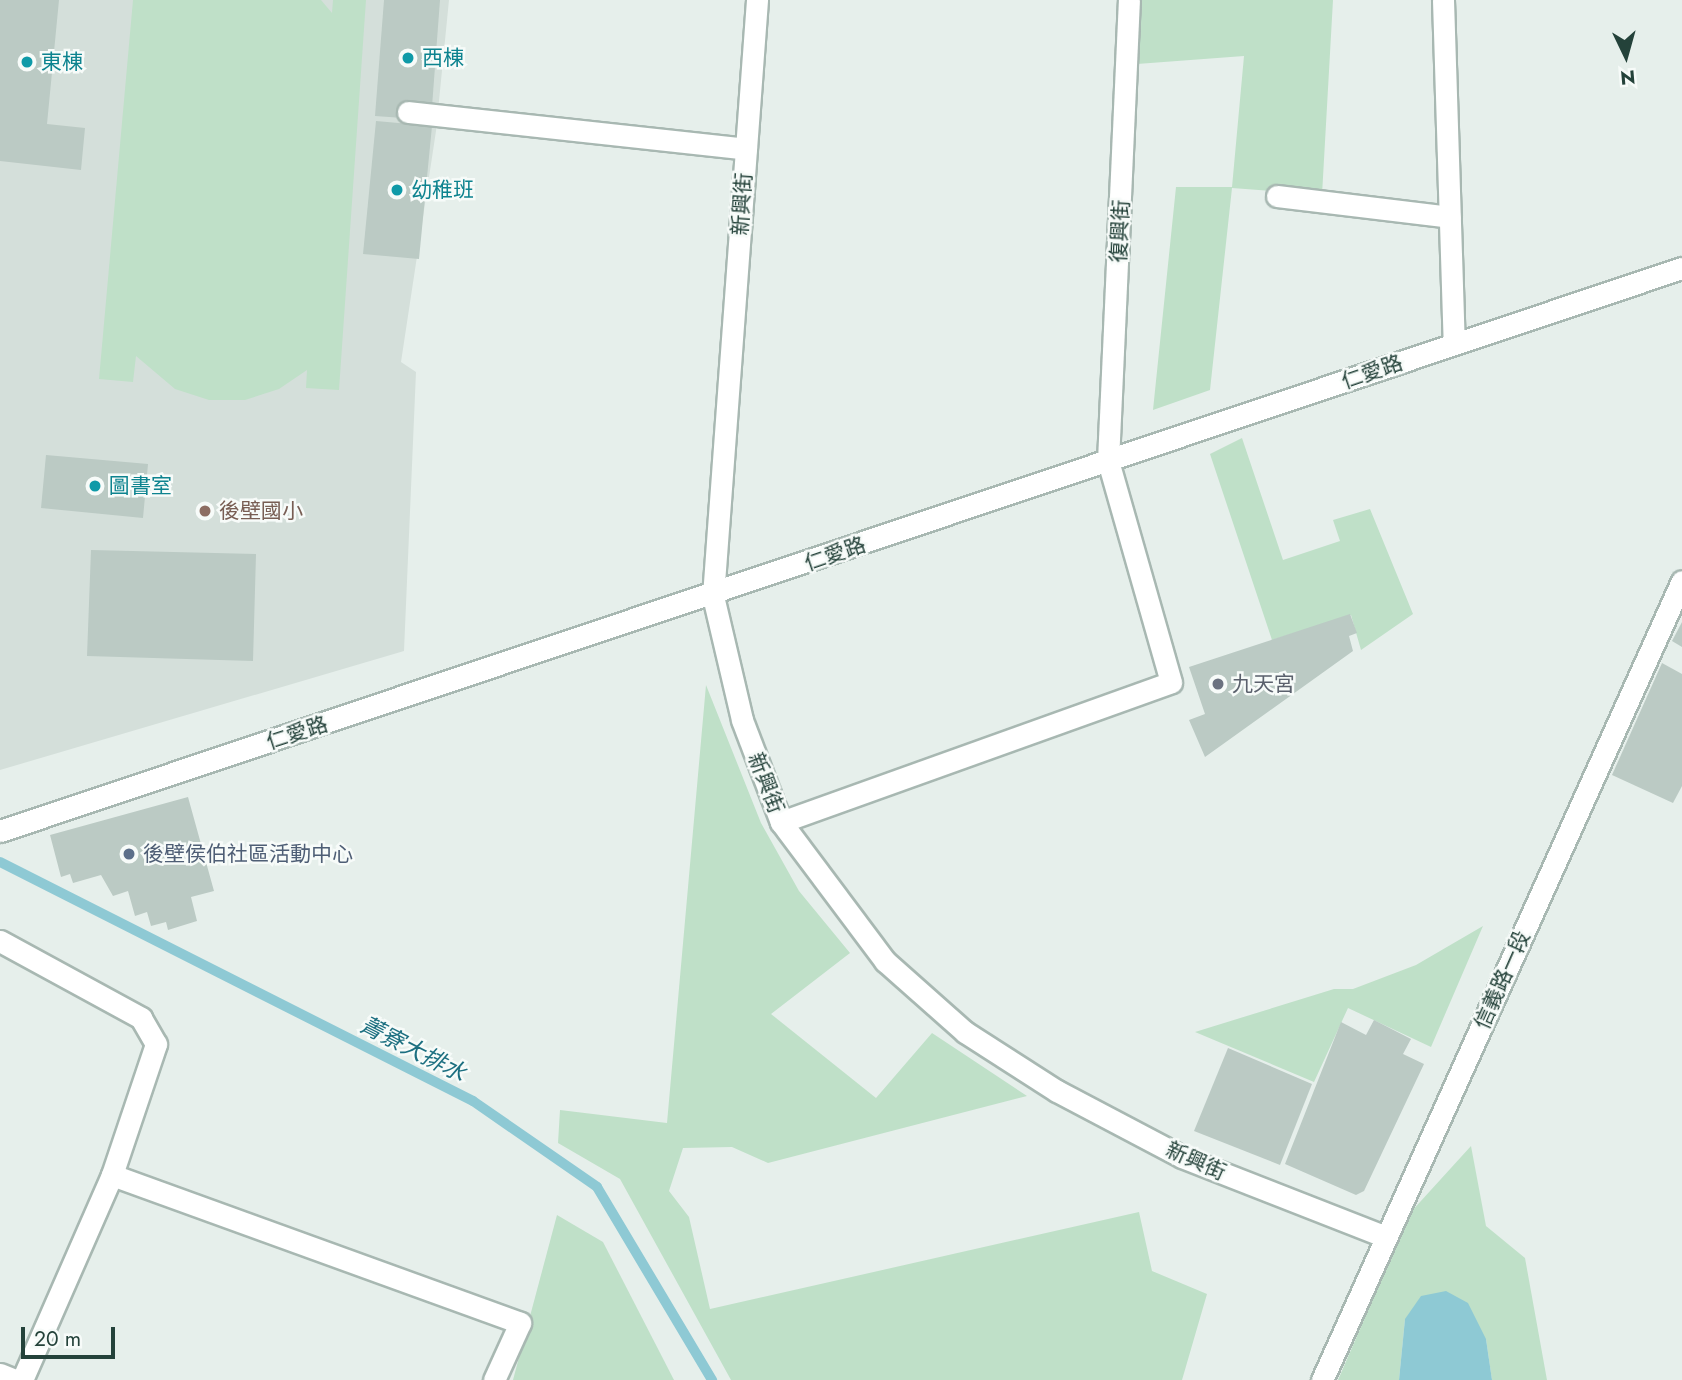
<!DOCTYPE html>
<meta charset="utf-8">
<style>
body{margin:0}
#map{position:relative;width:1682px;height:1380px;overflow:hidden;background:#e6efeb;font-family:Jost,"Noto Sans TC",sans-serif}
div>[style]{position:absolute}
.built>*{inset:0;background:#d4dfda}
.green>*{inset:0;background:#bfe0c8}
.water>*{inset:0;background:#8ec9d4}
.stream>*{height:10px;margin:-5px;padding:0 5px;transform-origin:5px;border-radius:5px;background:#8ec9d4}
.building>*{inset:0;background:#bbcac4}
.roads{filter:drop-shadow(2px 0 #a8b8b2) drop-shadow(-2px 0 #a8b8b2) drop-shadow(0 2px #a8b8b2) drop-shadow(0 -2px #a8b8b2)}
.minor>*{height:21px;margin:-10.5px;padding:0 10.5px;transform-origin:10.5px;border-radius:10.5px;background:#fff}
.dots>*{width:19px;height:19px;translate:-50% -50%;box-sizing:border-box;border:4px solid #f7fbf9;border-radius:50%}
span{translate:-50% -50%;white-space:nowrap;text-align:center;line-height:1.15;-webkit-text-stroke:5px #f7fbf9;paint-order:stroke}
.culture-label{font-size:21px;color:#0d838f}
.left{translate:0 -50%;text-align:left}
.street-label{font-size:21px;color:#24423a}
.education-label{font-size:21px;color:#785e54}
.worship-label{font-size:21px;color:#5b616d}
.service-label{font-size:21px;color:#4e5e75}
.water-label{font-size:23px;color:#1c6f80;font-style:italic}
.north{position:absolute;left:1591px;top:21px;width:70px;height:70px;-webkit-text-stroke:5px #f7fbf9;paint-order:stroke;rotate:175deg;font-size:19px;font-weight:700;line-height:28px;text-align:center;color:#24423a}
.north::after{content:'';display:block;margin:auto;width:24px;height:32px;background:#24423a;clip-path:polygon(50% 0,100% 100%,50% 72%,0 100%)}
.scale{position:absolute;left:21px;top:1327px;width:94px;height:32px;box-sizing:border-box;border:4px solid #24423a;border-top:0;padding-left:9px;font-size:21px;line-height:24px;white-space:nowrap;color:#24423a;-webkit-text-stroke:5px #f7fbf9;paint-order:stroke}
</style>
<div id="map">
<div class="built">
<i style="clip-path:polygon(0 0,449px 0,436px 131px,401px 362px,416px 372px,404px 651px,0 770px)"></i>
</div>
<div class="green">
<i style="clip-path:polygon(133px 0,321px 0,332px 13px,333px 0,366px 0,339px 390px,306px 388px,307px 370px,279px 389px,245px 400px,209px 400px,175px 389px,136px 356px,133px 382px,99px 379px)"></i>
<i style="clip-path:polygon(1135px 0,1333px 0,1322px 195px,1232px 188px,1210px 390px,1153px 410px,1176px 187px,1232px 187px,1244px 56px,1137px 64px)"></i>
<i style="clip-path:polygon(1242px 438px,1283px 560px,1340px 541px,1333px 520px,1370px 509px,1413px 614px,1361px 650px,1351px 615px,1272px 640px,1210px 454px)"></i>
<i style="clip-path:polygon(706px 685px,761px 823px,799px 891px,850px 953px,771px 1014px,876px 1098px,932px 1033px,1027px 1096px,768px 1163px,732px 1147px,683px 1148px,669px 1191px,689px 1217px,710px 1309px,1139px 1212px,1152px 1271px,1207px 1294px,1182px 1380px,731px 1380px,620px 1179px,558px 1143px,560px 1110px,667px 1123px)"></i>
<i style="clip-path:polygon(1483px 926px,1431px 1047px,1348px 1008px,1314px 1082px,1195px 1032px,1334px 989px,1353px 989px,1416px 965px)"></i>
<i style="clip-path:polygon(1471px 1146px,1486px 1226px,1525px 1258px,1547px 1380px,1492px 1380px,1486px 1339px,1405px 1319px,1399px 1380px,1338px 1380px,1410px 1213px)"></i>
<i style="clip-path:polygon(557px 1215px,603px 1242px,674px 1380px,513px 1380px)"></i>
</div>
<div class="water">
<i style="clip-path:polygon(1446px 1291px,1468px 1303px,1486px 1339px,1492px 1380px,1399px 1380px,1405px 1319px,1421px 1296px)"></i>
</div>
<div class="stream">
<i style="left:0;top:862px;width:530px;rotate:26.81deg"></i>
<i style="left:473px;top:1101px;width:151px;rotate:34.7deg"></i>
<i style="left:597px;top:1187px;width:225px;rotate:59.2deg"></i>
</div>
<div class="building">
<i style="clip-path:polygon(0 0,59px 0,47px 124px,85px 128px,81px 170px,0 161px)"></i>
<i style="clip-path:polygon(384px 0,440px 0,431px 120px,375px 116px)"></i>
<i style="clip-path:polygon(376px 121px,432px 126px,419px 259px,363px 254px)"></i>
<i style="clip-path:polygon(46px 455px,148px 464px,143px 518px,41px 508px)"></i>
<i style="clip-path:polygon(91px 550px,256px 554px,253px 661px,87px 656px)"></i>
<i style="clip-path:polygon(1350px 614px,1357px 633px,1349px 636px,1353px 651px,1205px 757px,1189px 720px,1205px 714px,1189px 667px)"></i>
<i style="clip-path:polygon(1682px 622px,1682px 647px,1672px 641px)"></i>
<i style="clip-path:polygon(1662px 663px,1682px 674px,1682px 786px,1673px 803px,1612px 775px)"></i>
<i style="clip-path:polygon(188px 797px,214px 891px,191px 897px,197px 921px,168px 930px,166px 922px,151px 926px,147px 912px,135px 916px,128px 891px,113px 896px,101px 875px,73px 883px,70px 874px,61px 877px,50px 835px)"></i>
<i style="clip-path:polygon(1374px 1020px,1411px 1039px,1403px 1054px,1424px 1064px,1364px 1191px,1356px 1195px,1285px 1164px,1341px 1022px,1366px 1035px)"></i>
<i style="clip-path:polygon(1228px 1048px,1312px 1084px,1280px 1165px,1194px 1131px)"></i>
</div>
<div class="roads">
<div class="minor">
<i style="left:757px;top:0;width:598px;rotate:94.22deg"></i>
<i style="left:713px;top:596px;width:127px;rotate:76.8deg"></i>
<i style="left:742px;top:720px;width:109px;rotate:69.1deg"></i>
<i style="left:781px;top:822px;width:174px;rotate:53.2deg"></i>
<i style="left:885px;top:961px;width:107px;rotate:41.6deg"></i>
<i style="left:965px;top:1032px;width:109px;rotate:32.7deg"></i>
<i style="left:1057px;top:1091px;width:141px;rotate:27.8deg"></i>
<i style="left:1182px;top:1157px;width:219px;rotate:21.4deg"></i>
<i style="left:1443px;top:0;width:344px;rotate:88.2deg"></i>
<i style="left:408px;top:112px;width:340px;rotate:6.2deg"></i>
<i style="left:1277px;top:196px;width:174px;rotate:6.9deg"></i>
<i style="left:781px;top:822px;width:414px;rotate:-19.7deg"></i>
<i style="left:1171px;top:682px;width:230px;rotate:-105.9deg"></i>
<i style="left:1108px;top:461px;width:461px;rotate:-87.4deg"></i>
<i style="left:0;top:831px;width:1774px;rotate:-18.51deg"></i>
<i style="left:0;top:941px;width:161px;rotate:28.6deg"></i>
<i style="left:141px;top:1018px;width:30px;rotate:60deg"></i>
<i style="left:156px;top:1044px;width:138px;rotate:108.6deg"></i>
<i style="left:112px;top:1175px;width:224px;rotate:113.7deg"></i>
<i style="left:112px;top:1175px;width:434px;rotate:19.9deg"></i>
<i style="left:520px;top:1323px;width:63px;rotate:114.5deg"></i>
<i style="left:0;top:1374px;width:16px;rotate:22deg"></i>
<i style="left:1322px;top:1380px;width:876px;rotate:-65.75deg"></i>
</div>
</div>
<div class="dots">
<i style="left:408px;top:58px;background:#0f9aa8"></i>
<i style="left:27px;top:62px;background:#0f9aa8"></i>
<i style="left:397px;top:190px;background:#0f9aa8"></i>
<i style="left:95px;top:486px;background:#0f9aa8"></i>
<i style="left:205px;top:511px;background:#8d6e63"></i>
<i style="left:1218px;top:684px;background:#6b7280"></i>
<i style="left:129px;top:854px;background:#5c6f8a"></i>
</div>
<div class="culture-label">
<span class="left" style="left:422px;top:58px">西棟</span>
<span class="left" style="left:41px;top:62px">東棟</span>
<span class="left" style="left:411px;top:190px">幼稚班</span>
<span class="left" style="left:109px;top:486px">圖書室</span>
</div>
<div class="street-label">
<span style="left:742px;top:204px;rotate:-86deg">新興街</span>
<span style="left:1120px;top:231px;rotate:-87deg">復興街</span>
<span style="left:1372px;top:372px;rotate:-19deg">仁愛路</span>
<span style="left:835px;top:554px;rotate:-19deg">仁愛路</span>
<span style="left:297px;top:733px;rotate:-18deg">仁愛路</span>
<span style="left:766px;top:783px;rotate:69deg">新興街</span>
<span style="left:1502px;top:980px;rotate:-66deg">信義路一段</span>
<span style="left:1196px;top:1161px;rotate:24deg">新興街</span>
</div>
<div class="education-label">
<span class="left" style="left:219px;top:511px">後壁國小</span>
</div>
<div class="worship-label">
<span class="left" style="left:1232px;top:684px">九天宮</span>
</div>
<div class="service-label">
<span class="left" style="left:143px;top:854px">後壁侯伯社區活動中心</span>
</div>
<div class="water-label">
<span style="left:413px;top:1049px;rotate:27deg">菁寮大排水</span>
</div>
<div class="north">N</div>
<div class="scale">20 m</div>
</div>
